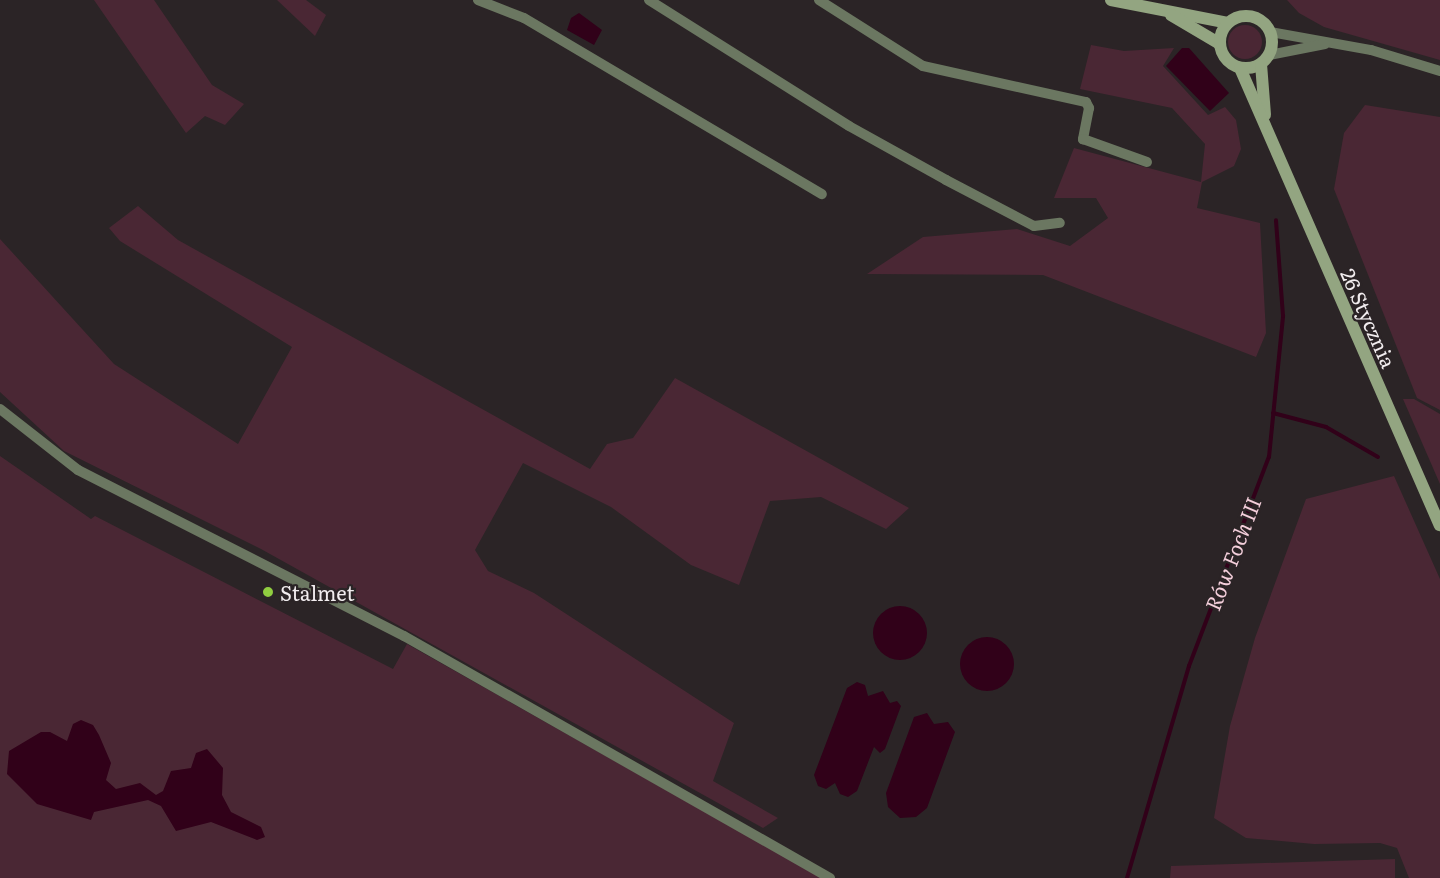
<!DOCTYPE html>
<meta charset="utf-8">
<style>
body{margin:0}
#map{position:relative;width:1440px;height:878px;overflow:hidden;background:#2b2426;font-family:Literata,serif}
div>[style]{position:absolute}
.green>*{inset:0;background:#4a2734}
.round{border-radius:50%}
.water>*{inset:0;background:#310119}
.stream>*{height:4px;margin:-2px;padding:0 2px;transform-origin:2px;border-radius:2px;background:#310119}
.street>*{height:10px;margin:-5px;padding:0 5px;transform-origin:5px;border-radius:5px;background:#6b7761}
.secondary>*{height:12px;margin:-6px;padding:0 6px;transform-origin:6px;border-radius:6px;background:#93a581}
.secondary>.ring{margin:-6px;padding:0;box-sizing:content-box;background:none;border:12px solid #93a581;border-radius:50%}
.dots>*{width:16px;height:16px;translate:-50% -50%;box-sizing:border-box;border:3px solid #2b2426;border-radius:50%}
span{translate:-50% -50%;white-space:nowrap;text-align:center;line-height:1.15;-webkit-text-stroke:4.5px #2b2426;paint-order:stroke}
.street-label{font-size:20px;color:#f2edef}
.poi-label{font-size:20px;color:#f2edef}
.left{translate:0 -50%;text-align:left}
.water-label{font-size:21px;color:#f4cfdb;font-style:italic}
</style>
<div id="map">
<div class="green">
<i style="clip-path:polygon(94px 0,154px 0,212px 85px,244px 104px,225px 125px,205px 116px,186px 133px)"></i>
<i style="clip-path:polygon(277px 0,306px 0,326px 15px,315px 36px)"></i>
<i style="clip-path:polygon(1287px 0,1440px 0,1440px 60px,1324px 27px,1299px 13px)"></i>
<i class="round" style="left:1228px;top:25px;width:34px;height:34px"></i>
<i style="clip-path:polygon(1091px 45px,1124px 51px,1174px 48px,1163px 66px,1208px 115px,1225px 107px,1236px 120px,1241px 149px,1234px 166px,1202px 182px,1197px 208px,1260px 223px,1266px 333px,1256px 357px,1043px 275px,867px 274px,923px 237px,1017px 229px,1070px 246px,1108px 218px,1096px 198px,1054px 198px,1074px 148px,1201px 182px,1205px 144px,1172px 108px,1080px 89px)"></i>
<i style="clip-path:polygon(1365px 105px,1440px 117px,1440px 410px,1417px 398px,1334px 189px,1344px 133px)"></i>
<i style="clip-path:polygon(138px 206px,178px 240px,590px 469px,607px 444px,633px 438px,675px 378px,909px 508px,886px 529px,821px 497px,770px 501px,739px 585px,691px 565px,611px 507px,523px 463px,475px 550px,488px 571px,534px 593px,734px 723px,713px 781px,778px 818px,763px 828px,261px 549px,64px 451px,0 392px,0 239px,114px 364px,238px 444px,292px 347px,120px 241px,109px 228px)"></i>
<i style="clip-path:polygon(1403px 399px,1414px 399px,1440px 414px,1440px 484px)"></i>
<i style="clip-path:polygon(0 456px,91px 519px,95px 516px,393px 669px,407px 644px,822px 878px,0 878px)"></i>
<i style="clip-path:polygon(1394px 476px,1440px 579px,1440px 878px,1409px 878px,1397px 848px,1380px 843px,1314px 844px,1246px 838px,1214px 818px,1230px 726px,1255px 638px,1306px 499px)"></i>
<i style="clip-path:polygon(1395px 859px,1395px 878px,1170px 878px,1171px 866px)"></i>
</div>
<div class="water">
<i style="clip-path:polygon(579px 13px,602px 30px,594px 45px,567px 30px,571px 18px)"></i>
<i style="clip-path:polygon(1182px 48px,1189px 48px,1229px 93px,1210px 111px,1166px 66px)"></i>
<i class="round" style="left:873px;top:606px;width:54px;height:54px"></i>
<i class="round" style="left:960px;top:637px;width:54px;height:54px"></i>
<i style="clip-path:polygon(857px 682px,865px 685px,868px 696px,883px 691px,890px 703px,897px 701px,901px 706px,885px 749px,880px 753px,874px 747px,857px 791px,848px 797px,840px 794px,835px 783px,826px 789px,818px 786px,814px 775px,847px 688px)"></i>
<i style="clip-path:polygon(927px 713px,934px 724px,948px 722px,955px 732px,927px 808px,916px 817px,900px 818px,888px 807px,886px 793px,914px 717px)"></i>
<i style="clip-path:polygon(81px 720px,93px 725px,99px 735px,111px 763px,106px 780px,116px 789px,140px 783px,156px 795px,163px 791px,171px 771px,191px 768px,196px 753px,207px 749px,223px 768px,222px 795px,231px 812px,261px 827px,265px 837px,257px 840px,211px 822px,176px 831px,161px 806px,148px 800px,94px 812px,91px 820px,37px 804px,7px 774px,9px 751px,41px 732px,50px 732px,67px 741px,73px 724px)"></i>
</div>
<div class="stream">
<i style="left:1273px;top:413px;width:55px;rotate:14.8deg"></i>
<i style="left:1326px;top:427px;width:60px;rotate:30deg"></i>
<i style="left:1127px;top:878px;width:221px;rotate:-73.7deg"></i>
<i style="left:1189px;top:666px;width:224px;rotate:-69.1deg"></i>
<i style="left:1269px;top:457px;width:142px;rotate:-84.3deg"></i>
<i style="left:1283px;top:316px;width:96px;rotate:-94.2deg"></i>
</div>
<div class="street">
<i style="left:478px;top:0;width:49px;rotate:21.4deg"></i>
<i style="left:524px;top:18px;width:346px;rotate:30.6deg"></i>
<i style="left:649px;top:0;width:236px;rotate:32.2deg"></i>
<i style="left:849px;top:126px;width:111px;rotate:29.1deg"></i>
<i style="left:946px;top:180px;width:99px;rotate:27.6deg"></i>
<i style="left:1034px;top:226px;width:26px;rotate:-7deg"></i>
<i style="left:819px;top:0;width:123px;rotate:32.4deg"></i>
<i style="left:923px;top:66px;width:167px;rotate:12.5deg"></i>
<i style="left:1086px;top:102px;width:7px;rotate:63deg"></i>
<i style="left:1089px;top:108px;width:32px;rotate:101deg"></i>
<i style="left:1083px;top:139px;width:68px;rotate:19.8deg"></i>
<i style="left:1270px;top:32px;width:103px;rotate:10.1deg"></i>
<i style="left:1371px;top:50px;width:72px;rotate:16.9deg"></i>
<i style="left:1269px;top:55px;width:57px;rotate:-11.1deg"></i>
<i style="left:0;top:409px;width:99px;rotate:38deg"></i>
<i style="left:78px;top:470px;width:366px;rotate:27deg"></i>
<i style="left:404px;top:636px;width:490px;rotate:29.6deg"></i>
</div>
<div class="secondary">
<i style="left:1111px;top:0;width:119px;rotate:11.1deg"></i>
<i style="left:1171px;top:15px;width:57px;rotate:30.6deg"></i>
<i class="ring" style="left:1220px;top:16px;width:40px;height:40px"></i>
<i style="left:1261px;top:64px;width:51px;rotate:85.5deg"></i>
<i style="left:1240px;top:68px;width:499px;rotate:66.4deg"></i>
</div>
<div class="dots">
<i style="left:268px;top:592px;background:#90cd40"></i>
</div>
<div class="street-label">
<span style="left:1369px;top:318px;rotate:66deg">26 Stycznia</span>
</div>
<div class="poi-label">
<span class="left" style="left:280px;top:592px">Stalmet</span>
</div>
<div class="water-label">
<span style="left:1232px;top:554px;rotate:-69deg">Rów Foch III</span>
</div>
</div>
